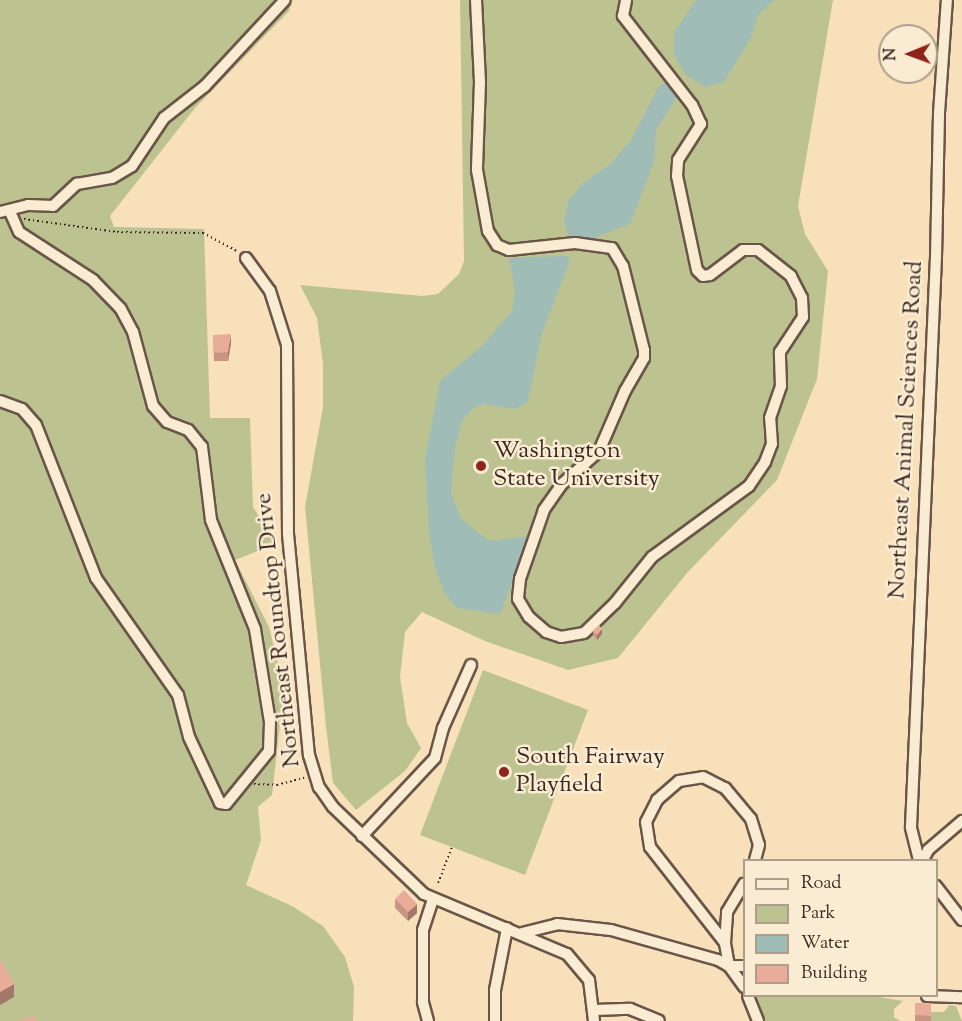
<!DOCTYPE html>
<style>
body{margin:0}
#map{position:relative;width:962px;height:1021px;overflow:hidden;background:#f8e1ba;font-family:"Sorts Mill Goudy",serif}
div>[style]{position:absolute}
.green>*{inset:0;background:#bcc391}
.water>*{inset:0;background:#9fbcb6}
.path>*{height:1.5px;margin-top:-0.75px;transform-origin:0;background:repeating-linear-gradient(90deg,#3a2822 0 1.5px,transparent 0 4.5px)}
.roads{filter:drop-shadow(2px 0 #6a5648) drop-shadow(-2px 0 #6a5648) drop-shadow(0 2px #6a5648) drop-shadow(0 -2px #6a5648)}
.minor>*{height:10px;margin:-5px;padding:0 5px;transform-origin:5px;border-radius:5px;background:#faecd2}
.wall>*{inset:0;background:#c89484}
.shaded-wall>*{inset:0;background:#a2786b}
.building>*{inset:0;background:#e8ac99}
.dots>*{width:16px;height:16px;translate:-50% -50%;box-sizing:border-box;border:3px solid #faecd2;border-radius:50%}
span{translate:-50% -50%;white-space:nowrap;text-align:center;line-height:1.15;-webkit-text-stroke:5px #faecd2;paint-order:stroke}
.street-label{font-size:24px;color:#3a2822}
.poi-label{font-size:24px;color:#3a2822}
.left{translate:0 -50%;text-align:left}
.legend{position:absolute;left:743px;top:859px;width:195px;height:138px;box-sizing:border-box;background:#faecd2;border:2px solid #ad9e8c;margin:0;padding:8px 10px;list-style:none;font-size:18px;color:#3a2822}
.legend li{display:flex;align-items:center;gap:12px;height:30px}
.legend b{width:30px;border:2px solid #ad9e8c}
.north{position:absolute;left:878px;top:24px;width:60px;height:60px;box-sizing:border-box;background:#faecd2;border:2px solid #ad9e8c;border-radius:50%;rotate:269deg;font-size:16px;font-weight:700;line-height:24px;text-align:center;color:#3a2822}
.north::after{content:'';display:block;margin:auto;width:21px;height:27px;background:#8f2418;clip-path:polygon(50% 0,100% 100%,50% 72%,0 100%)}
</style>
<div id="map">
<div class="green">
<i style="clip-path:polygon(0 0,292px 0,289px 11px,195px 108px,110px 216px,114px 227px,204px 229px,210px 418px,250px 418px,253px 507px,276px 544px,235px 560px,269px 627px,279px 667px,282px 707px,272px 795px,258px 807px,261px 840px,246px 885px,292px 906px,323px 926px,345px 957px,354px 987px,353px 1021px,0 1021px)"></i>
<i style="clip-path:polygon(460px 0,833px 0,798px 206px,805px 234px,828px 271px,817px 379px,777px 480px,687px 573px,618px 658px,568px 670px,485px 641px,422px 612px,405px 632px,400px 677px,407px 723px,421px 748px,405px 771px,356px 810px,333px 783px,326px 727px,305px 507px,323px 407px,323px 364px,317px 318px,300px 285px,422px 296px,438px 294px,459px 274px,464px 261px)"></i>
<i style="clip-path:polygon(483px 670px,588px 710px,525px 875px,420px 835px)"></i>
<i style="clip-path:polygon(753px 996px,873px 996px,903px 1001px,894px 1009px,894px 1017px,900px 1021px,764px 1021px)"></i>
<i style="clip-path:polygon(949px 1005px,956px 1006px,962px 1021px,931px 1021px,931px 1012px,944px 1012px)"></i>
</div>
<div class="water">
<i style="clip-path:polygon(696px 0,774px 0,758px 15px,752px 36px,724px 82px,705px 87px,686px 75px,674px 55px,674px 33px)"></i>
<i style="clip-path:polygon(666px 82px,679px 94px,656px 130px,654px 162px,630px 224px,591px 239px,569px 236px,564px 222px,568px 202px,583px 183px,610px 164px,631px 140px,659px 86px)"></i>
<i style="clip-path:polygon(565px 256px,569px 257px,569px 263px,541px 336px,528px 402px,515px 409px,484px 404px,473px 408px,462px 421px,455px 447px,451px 493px,461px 519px,489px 541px,531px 536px,500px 614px,457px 608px,444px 592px,435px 568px,429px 534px,425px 459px,440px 381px,483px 345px,512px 311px,515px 290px,509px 258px)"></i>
</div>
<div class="path">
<i style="left:24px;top:219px;width:94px;rotate:8deg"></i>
<i style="left:117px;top:232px;width:86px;rotate:0.7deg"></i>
<i style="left:203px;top:233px;width:40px;rotate:28deg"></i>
<i style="left:254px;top:784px;width:23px;rotate:2deg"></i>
<i style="left:277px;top:785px;width:28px;rotate:-15deg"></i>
<i style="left:438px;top:883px;width:39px;rotate:-69deg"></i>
</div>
<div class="roads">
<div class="minor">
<i style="left:476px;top:0;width:82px;rotate:87.2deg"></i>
<i style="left:480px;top:82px;width:88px;rotate:92deg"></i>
<i style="left:477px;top:170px;width:62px;rotate:79.8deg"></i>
<i style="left:488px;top:231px;width:17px;rotate:57deg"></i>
<i style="left:497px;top:245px;width:13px;rotate:23deg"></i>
<i style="left:509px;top:250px;width:66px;rotate:-6.1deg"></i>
<i style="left:575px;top:243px;width:37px;rotate:8deg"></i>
<i style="left:612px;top:248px;width:21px;rotate:59deg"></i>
<i style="left:623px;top:266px;width:87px;rotate:76deg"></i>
<i style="left:644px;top:350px;width:8px;rotate:90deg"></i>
<i style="left:644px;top:358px;width:38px;rotate:120deg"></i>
<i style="left:625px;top:391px;width:65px;rotate:113.4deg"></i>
<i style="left:599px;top:451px;width:50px;rotate:138.3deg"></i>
<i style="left:562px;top:484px;width:32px;rotate:125deg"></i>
<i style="left:544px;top:510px;width:73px;rotate:109.2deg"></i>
<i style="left:520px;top:579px;width:20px;rotate:96deg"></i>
<i style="left:518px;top:599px;width:21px;rotate:59deg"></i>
<i style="left:529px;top:617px;width:23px;rotate:41deg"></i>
<i style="left:546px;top:632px;width:16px;rotate:18deg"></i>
<i style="left:561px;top:637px;width:23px;rotate:-10deg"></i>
<i style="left:584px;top:633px;width:43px;rotate:-44.1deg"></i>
<i style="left:615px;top:603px;width:59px;rotate:-51.2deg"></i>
<i style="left:652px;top:557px;width:120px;rotate:-36.2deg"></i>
<i style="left:749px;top:486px;width:29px;rotate:-56deg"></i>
<i style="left:765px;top:462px;width:19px;rotate:-69deg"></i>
<i style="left:772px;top:444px;width:26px;rotate:-94deg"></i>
<i style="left:770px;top:418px;width:34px;rotate:-71deg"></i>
<i style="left:781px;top:386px;width:34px;rotate:-92deg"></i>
<i style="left:780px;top:352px;width:42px;rotate:-56.7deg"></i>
<i style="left:803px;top:317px;width:19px;rotate:-93deg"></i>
<i style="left:802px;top:298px;width:25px;rotate:-117deg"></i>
<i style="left:791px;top:276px;width:42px;rotate:-141.8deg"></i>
<i style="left:758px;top:250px;width:15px;rotate:180deg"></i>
<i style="left:743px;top:250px;width:41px;rotate:142.9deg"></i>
<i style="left:710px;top:275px;width:7px;rotate:172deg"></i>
<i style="left:703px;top:276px;width:8px;rotate:-135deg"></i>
<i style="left:697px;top:270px;width:96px;rotate:-102deg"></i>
<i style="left:677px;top:176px;width:16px;rotate:-86deg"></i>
<i style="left:678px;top:160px;width:43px;rotate:-57.4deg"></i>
<i style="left:701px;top:124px;width:21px;rotate:-115deg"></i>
<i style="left:692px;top:105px;width:113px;rotate:-127.8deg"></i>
<i style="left:623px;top:16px;width:16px;rotate:-79deg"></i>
<i style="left:0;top:212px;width:29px;rotate:-14deg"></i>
<i style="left:28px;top:205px;width:25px;rotate:2deg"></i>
<i style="left:53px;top:206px;width:33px;rotate:-43deg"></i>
<i style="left:77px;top:184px;width:36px;rotate:-10deg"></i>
<i style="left:112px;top:178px;width:23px;rotate:-31deg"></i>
<i style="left:132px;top:166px;width:58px;rotate:-56.3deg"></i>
<i style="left:164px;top:118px;width:52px;rotate:-38deg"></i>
<i style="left:205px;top:86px;width:117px;rotate:-47.1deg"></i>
<i style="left:246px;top:258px;width:41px;rotate:54deg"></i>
<i style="left:270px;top:291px;width:57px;rotate:72.5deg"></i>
<i style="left:287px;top:345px;width:189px;rotate:89.7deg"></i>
<i style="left:288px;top:534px;width:222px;rotate:84.6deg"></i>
<i style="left:309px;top:755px;width:34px;rotate:73deg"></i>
<i style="left:319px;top:787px;width:24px;rotate:55deg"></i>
<i style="left:333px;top:807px;width:126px;rotate:43.7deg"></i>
<i style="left:424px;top:894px;width:155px;rotate:22.8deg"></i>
<i style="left:567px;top:954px;width:34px;rotate:50deg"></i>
<i style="left:589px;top:980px;width:41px;rotate:83deg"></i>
<i style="left:0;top:401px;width:23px;rotate:20deg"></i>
<i style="left:22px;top:409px;width:21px;rotate:49deg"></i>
<i style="left:36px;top:425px;width:164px;rotate:68.6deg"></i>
<i style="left:96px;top:578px;width:143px;rotate:55deg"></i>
<i style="left:178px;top:695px;width:43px;rotate:75.3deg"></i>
<i style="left:189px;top:737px;width:73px;rotate:64.8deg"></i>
<i style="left:220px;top:803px;width:6px;rotate:9deg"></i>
<i style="left:226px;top:804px;width:68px;rotate:-50.9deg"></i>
<i style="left:269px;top:751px;width:29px;rotate:-88deg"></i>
<i style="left:270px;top:722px;width:94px;rotate:-99.2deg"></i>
<i style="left:255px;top:629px;width:118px;rotate:-112deg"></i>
<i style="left:211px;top:520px;width:74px;rotate:-97deg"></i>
<i style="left:202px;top:447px;width:22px;rotate:-129deg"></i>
<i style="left:188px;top:430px;width:22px;rotate:-159deg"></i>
<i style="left:167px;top:422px;width:21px;rotate:-131deg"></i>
<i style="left:153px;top:406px;width:77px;rotate:-105.1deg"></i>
<i style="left:133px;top:332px;width:27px;rotate:-118deg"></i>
<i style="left:120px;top:308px;width:39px;rotate:-134deg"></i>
<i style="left:93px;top:280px;width:88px;rotate:-147deg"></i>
<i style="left:19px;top:232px;width:22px;rotate:-114deg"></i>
<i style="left:362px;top:836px;width:107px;rotate:-46.9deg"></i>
<i style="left:435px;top:758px;width:31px;rotate:-75deg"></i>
<i style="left:443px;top:728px;width:69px;rotate:-66deg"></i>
<i style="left:919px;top:860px;width:34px;rotate:-104deg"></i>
<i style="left:911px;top:827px;width:571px;rotate:-87.49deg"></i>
<i style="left:936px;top:257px;width:144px;rotate:-88.8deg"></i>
<i style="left:939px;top:113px;width:113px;rotate:-86deg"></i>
<i style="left:923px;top:860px;width:11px;rotate:-63deg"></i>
<i style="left:928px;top:850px;width:45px;rotate:-40.5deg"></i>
<i style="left:936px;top:886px;width:43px;rotate:52.6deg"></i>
<i style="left:522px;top:933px;width:36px;rotate:-14deg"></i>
<i style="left:557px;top:924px;width:54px;rotate:6.3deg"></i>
<i style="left:611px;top:930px;width:111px;rotate:15.7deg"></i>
<i style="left:718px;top:960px;width:13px;rotate:29deg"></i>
<i style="left:729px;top:966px;width:26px;rotate:54deg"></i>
<i style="left:725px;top:943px;width:122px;rotate:-128deg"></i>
<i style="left:650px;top:847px;width:25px;rotate:-99deg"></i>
<i style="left:646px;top:822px;width:25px;rotate:-63deg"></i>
<i style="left:657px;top:800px;width:29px;rotate:-41deg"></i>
<i style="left:679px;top:781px;width:24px;rotate:-9deg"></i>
<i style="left:703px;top:777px;width:25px;rotate:27deg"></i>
<i style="left:725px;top:788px;width:40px;rotate:50deg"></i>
<i style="left:751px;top:819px;width:27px;rotate:73deg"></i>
<i style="left:759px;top:845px;width:16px;rotate:105deg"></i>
<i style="left:729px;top:966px;width:23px;rotate:-100deg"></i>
<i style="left:725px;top:943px;width:31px;rotate:-86deg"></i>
<i style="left:727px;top:912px;width:33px;rotate:-59deg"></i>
<i style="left:729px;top:966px;width:15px"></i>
<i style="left:748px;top:996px;width:27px;rotate:68deg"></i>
<i style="left:927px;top:996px;width:35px;rotate:2deg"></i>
<i style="left:594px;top:1010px;width:36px;rotate:-2deg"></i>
<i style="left:630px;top:1009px;width:31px;rotate:22deg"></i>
<i style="left:428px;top:1021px;width:20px;rotate:-105deg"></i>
<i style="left:423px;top:1002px;width:72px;rotate:-90deg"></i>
<i style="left:423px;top:930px;width:32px;rotate:-72deg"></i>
<i style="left:495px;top:1021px;width:31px;rotate:-90deg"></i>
<i style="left:495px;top:990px;width:63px;rotate:-79deg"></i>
</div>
</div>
<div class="wall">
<i style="clip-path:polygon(213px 335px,231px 343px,228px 361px,214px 361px)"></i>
<i style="clip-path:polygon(593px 631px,602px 634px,597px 640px,593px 635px)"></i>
<i style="clip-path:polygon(395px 899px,417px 913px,408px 921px,395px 908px)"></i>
<i style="clip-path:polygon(915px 1003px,931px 1004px,931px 1021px,915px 1021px)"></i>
</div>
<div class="shaded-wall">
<i style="clip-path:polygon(231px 334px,231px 343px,228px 361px,228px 352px)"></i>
<i style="clip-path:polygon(602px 629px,602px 634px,597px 640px,597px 635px)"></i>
<i style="clip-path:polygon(417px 904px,417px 913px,408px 921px,408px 912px)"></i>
<i style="clip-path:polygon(14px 984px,14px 997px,0 1005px,0 992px)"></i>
</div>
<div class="building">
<i style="clip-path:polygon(231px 334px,228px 352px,214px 353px,213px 335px)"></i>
<i style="clip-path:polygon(599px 625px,602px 629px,597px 635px,593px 631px)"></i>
<i style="clip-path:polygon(404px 890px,417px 904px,408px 912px,395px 899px)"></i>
<i style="clip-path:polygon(0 959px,14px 984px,0 992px)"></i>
<i style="clip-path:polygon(915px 1003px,931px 1004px,931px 1016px,915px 1015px)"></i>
<i style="clip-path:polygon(35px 1016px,36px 1021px,19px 1021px)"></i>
</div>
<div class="dots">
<i style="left:481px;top:466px;background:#8f2418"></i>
<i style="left:504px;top:772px;background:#8f2418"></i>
</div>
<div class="street-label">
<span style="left:907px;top:430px;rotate:-87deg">Northeast Animal Sciences Road</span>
<span style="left:279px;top:630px;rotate:-96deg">Northeast Roundtop Drive</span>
</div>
<div class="poi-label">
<span class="left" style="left:493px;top:466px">Washington<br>State University</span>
<span class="left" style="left:516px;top:772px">South Fairway<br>Playfield</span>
</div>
<ul class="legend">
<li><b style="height:8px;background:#faecd2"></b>Road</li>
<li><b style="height:16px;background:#bcc391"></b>Park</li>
<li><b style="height:16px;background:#9fbcb6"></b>Water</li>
<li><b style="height:16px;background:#e8ac99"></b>Building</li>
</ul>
<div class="north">N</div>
</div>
